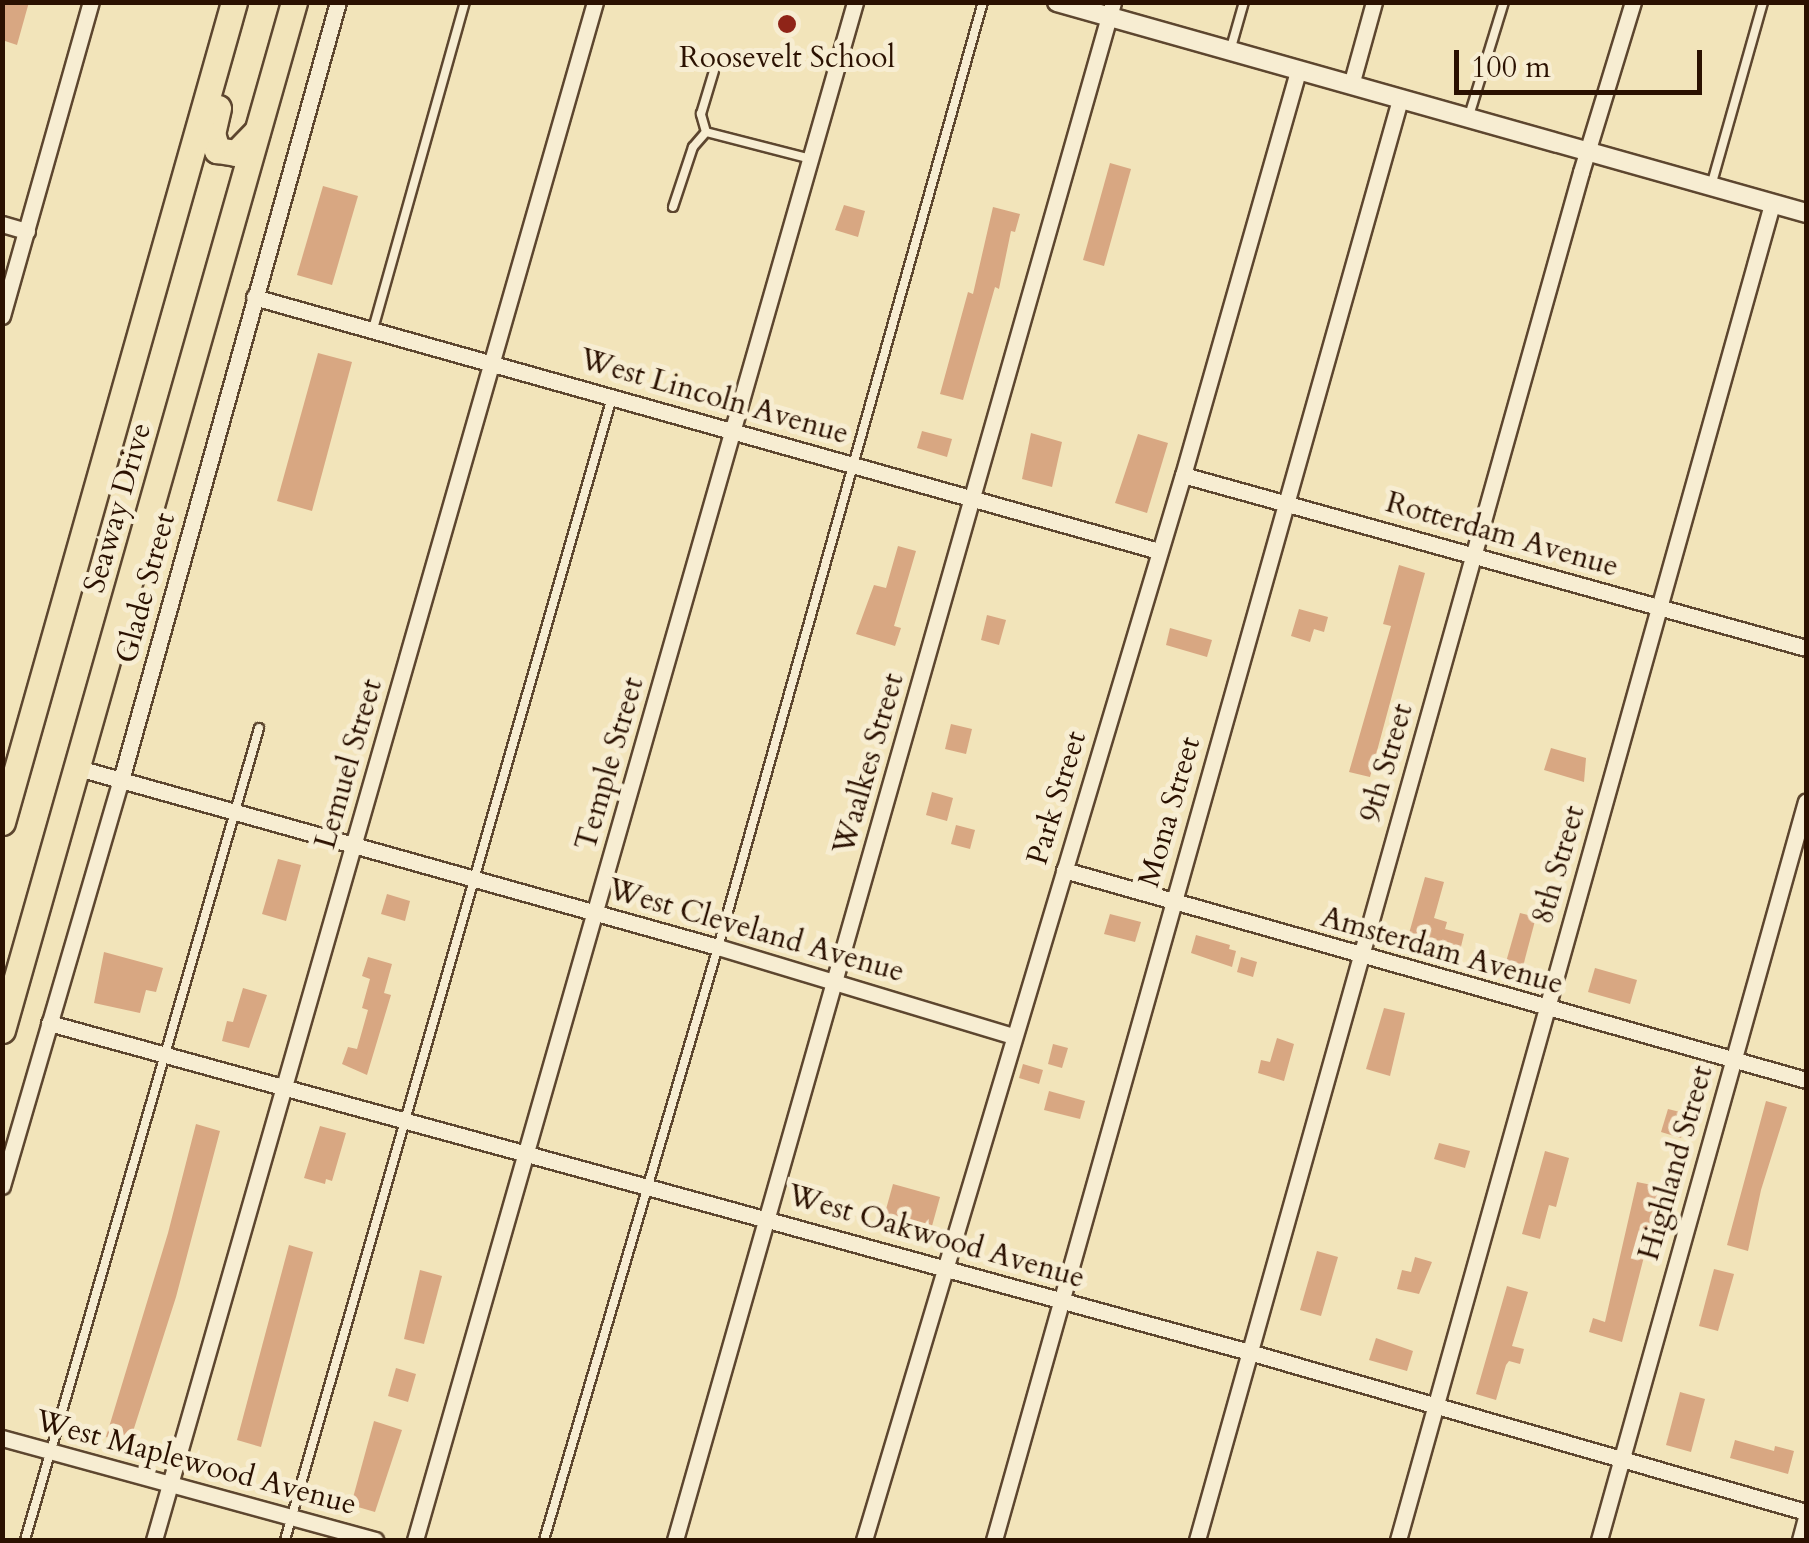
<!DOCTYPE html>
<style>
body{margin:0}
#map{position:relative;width:1809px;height:1543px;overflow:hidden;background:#f2e4ba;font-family:Cardo,serif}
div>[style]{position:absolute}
.building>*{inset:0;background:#d8a782}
.roads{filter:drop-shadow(2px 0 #5d462f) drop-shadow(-2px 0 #5d462f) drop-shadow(0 2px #5d462f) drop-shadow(0 -2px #5d462f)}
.service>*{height:8px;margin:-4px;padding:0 4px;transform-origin:4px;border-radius:4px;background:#f7edd2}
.minor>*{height:15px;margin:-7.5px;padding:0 7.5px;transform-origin:7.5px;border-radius:7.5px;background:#f7edd2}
.tertiary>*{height:18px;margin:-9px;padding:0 9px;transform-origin:9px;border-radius:9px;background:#f7edd2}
.trunk>*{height:25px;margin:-12.5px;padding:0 12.5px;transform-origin:12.5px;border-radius:12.5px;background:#f2e4ba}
.dots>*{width:28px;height:28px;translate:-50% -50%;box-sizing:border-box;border:5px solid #f7edd2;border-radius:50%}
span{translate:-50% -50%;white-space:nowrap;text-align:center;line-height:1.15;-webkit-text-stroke:10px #f7edd2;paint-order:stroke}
.poi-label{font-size:30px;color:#2b1101}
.street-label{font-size:30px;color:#2b1101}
.frame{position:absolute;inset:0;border:5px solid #2b1101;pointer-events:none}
.scale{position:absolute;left:1454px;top:50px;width:248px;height:45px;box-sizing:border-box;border:5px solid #2b1101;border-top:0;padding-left:12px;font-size:30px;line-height:35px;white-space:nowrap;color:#2b1101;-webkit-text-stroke:8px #f7edd2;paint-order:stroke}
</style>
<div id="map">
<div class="building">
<i style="clip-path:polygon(2px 2px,29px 2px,17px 45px,2px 40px)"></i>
<i style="clip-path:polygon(1110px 163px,1131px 169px,1104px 266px,1083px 260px)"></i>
<i style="clip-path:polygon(323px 186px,358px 196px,332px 285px,297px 275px)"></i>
<i style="clip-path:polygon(844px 205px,865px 211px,858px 237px,835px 230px)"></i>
<i style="clip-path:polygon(993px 207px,1020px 214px,1015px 232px,1011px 231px,999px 289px,995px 287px,963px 400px,940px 394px,968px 292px,973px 294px)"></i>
<i style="clip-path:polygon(318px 353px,352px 362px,312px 511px,277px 501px)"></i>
<i style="clip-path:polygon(922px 431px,952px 439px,947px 457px,917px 448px)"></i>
<i style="clip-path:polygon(1031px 433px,1062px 442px,1052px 487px,1022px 479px)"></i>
<i style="clip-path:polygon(1138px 434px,1168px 443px,1147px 513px,1115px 503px)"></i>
<i style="clip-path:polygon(898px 546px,916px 551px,894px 626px,901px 628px,895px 646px,856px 634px,874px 585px,886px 588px)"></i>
<i style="clip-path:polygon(1399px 565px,1425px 573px,1370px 777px,1349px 772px,1391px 626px,1383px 624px)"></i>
<i style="clip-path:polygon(1299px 609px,1328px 617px,1324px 632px,1314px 629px,1310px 642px,1291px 636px)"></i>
<i style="clip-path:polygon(987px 615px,1006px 620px,999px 645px,981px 640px)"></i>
<i style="clip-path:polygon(1170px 628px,1212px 640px,1207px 657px,1166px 645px)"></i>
<i style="clip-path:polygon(951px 724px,972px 729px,966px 754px,945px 749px)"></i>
<i style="clip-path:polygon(1551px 748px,1586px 758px,1584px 782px,1544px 770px)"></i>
<i style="clip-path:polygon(932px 792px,953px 798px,947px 821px,926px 815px)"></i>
<i style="clip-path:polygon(956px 825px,975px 830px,970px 849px,951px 844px)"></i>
<i style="clip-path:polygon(278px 859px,301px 865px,286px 921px,262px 914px)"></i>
<i style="clip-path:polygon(1425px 877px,1444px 882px,1434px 918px,1447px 922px,1445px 929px,1464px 934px,1460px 951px,1408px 937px)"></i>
<i style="clip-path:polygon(387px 894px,410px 901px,405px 921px,381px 914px)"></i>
<i style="clip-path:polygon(1520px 913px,1536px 917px,1521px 974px,1504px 969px)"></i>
<i style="clip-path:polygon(1110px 914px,1141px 922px,1135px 942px,1104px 934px)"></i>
<i style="clip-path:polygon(1196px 935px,1230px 945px,1229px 949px,1236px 951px,1232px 967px,1191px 953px)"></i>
<i style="clip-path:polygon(104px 952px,163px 968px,156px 992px,146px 990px,140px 1013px,94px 1003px)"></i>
<i style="clip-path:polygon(368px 957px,392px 964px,384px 993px,391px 995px,367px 1075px,342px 1064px,348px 1047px,357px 1049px,368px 1010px,362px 1008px,370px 979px,362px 976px)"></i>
<i style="clip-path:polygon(1241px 957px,1257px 962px,1253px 977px,1237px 972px)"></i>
<i style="clip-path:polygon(1595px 968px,1637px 980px,1630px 1004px,1588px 992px)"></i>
<i style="clip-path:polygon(243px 988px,267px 995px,249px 1048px,222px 1041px,227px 1021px,233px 1022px)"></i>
<i style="clip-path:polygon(1384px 1008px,1405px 1013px,1390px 1076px,1366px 1069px)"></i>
<i style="clip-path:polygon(1277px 1038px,1294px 1044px,1284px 1081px,1258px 1073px,1261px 1060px,1270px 1062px)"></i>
<i style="clip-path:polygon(1053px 1044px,1068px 1048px,1062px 1068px,1048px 1064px)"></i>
<i style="clip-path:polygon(1023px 1064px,1043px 1070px,1039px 1084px,1019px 1078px)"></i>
<i style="clip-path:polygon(1049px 1091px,1085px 1101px,1080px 1119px,1044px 1110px)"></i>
<i style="clip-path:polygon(1766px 1101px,1787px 1107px,1761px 1190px,1748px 1251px,1727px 1245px)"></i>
<i style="clip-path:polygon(1668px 1109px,1688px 1114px,1681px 1138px,1661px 1132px)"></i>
<i style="clip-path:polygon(196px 1124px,220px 1131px,176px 1297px,129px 1444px,106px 1437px,168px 1233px)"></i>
<i style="clip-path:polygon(320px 1126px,346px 1133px,332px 1181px,326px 1179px,325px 1184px,304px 1178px)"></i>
<i style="clip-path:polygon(1439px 1143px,1470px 1151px,1465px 1168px,1434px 1159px)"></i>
<i style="clip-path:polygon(1545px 1151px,1569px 1158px,1556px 1207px,1549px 1205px,1540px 1239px,1522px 1234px)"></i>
<i style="clip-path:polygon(1637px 1182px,1662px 1187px,1622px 1342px,1589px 1332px,1593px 1318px,1605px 1322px)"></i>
<i style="clip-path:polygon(893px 1184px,940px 1197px,932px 1226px,885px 1213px)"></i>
<i style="clip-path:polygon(289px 1245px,313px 1252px,261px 1447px,237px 1440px)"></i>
<i style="clip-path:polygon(1317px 1251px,1338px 1257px,1321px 1316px,1300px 1310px)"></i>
<i style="clip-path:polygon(1415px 1257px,1432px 1262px,1419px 1294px,1397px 1289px,1402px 1270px,1411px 1272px)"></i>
<i style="clip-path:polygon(1714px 1269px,1734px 1274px,1718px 1331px,1699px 1326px)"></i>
<i style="clip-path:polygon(420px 1270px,442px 1276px,424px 1344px,404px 1339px)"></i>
<i style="clip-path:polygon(1507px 1286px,1528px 1292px,1512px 1346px,1524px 1349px,1520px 1364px,1509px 1361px,1506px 1365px,1496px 1400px,1476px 1394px)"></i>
<i style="clip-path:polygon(1376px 1338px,1413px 1351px,1407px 1371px,1369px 1360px)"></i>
<i style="clip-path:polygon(396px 1368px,416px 1374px,408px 1402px,388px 1396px)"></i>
<i style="clip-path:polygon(1680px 1392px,1705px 1399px,1691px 1452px,1666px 1445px)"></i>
<i style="clip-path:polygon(374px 1421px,402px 1430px,375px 1512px,351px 1505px)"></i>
<i style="clip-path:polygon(1735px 1440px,1774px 1451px,1775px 1446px,1794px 1451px,1788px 1474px,1730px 1458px)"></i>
</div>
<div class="roads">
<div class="service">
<i style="left:1230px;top:51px;width:51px;rotate:-74.1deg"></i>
<i style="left:1468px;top:119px;width:122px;rotate:-72.9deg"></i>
<i style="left:706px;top:132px;width:19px;rotate:-106deg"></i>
<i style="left:701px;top:114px;width:45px;rotate:-73.2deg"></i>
<i style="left:1711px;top:186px;width:191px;rotate:-74.2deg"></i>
<i style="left:673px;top:207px;width:63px;rotate:-71.6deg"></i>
<i style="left:693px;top:147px;width:20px;rotate:-49deg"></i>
<i style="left:706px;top:132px;width:108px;rotate:14.4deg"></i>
<i style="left:373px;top:329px;width:340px;rotate:-74.3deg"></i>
<i style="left:25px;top:1540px;width:845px;rotate:-73.92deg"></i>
<i style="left:285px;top:1540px;width:1189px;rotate:-74.03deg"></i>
<i style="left:544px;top:1540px;width:618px;rotate:-73.65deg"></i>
<i style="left:718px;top:947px;width:981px;rotate:-74.34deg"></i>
</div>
<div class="minor">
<i style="left:1351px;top:85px;width:86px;rotate:-74.5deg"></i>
<i style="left:2px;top:224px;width:26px;rotate:16deg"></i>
<i style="left:254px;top:297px;width:940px;rotate:15.68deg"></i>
<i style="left:2px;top:316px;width:326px;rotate:-74.2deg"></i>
<i style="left:1183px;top:475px;width:647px;rotate:15.52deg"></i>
<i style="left:78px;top:768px;width:665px;rotate:15.63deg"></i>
<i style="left:718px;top:947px;width:308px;rotate:16.8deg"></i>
<i style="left:1064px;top:870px;width:771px;rotate:15.8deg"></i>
<i style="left:49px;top:1023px;width:1244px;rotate:15.33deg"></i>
<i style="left:1249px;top:1352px;width:580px;rotate:16.03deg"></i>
<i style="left:2px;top:1186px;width:423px;rotate:-73.7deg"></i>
<i style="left:121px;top:780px;width:808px;rotate:-74.42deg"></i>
<i style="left:2px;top:1438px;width:387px;rotate:15.3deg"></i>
<i style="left:154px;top:1540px;width:1600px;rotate:-74deg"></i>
<i style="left:415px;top:1540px;width:1600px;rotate:-74.03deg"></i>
<i style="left:675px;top:1540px;width:1599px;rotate:-74.1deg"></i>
<i style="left:864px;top:1540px;width:1112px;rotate:-73.33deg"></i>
<i style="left:1183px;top:475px;width:421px;rotate:-74.1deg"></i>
<i style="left:994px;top:1540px;width:1497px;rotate:-74.26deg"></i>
<i style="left:1197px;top:1540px;width:1421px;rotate:-74.32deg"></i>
<i style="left:1581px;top:172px;width:178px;rotate:-73deg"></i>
<i style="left:1398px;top:1540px;width:1387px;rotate:-74.36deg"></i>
<i style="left:1599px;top:1540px;width:767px;rotate:-74.35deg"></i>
<i style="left:1800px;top:1540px;width:23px;rotate:-75deg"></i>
</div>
<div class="tertiary">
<i style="left:1057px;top:2px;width:778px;rotate:15.73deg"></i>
</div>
<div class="trunk">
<i style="left:218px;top:108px;width:26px;rotate:103deg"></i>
<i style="left:212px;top:133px;width:18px;rotate:74deg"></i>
<i style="left:217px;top:150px;width:19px;rotate:9deg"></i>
<i style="left:236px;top:153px;width:30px;rotate:-46deg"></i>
<i style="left:2px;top:822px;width:852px;rotate:-74.2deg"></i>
<i style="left:2px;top:1030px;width:1069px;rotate:-74.14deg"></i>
</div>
</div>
<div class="dots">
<i style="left:787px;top:24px;background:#8f2418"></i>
</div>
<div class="poi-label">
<span style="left:787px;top:58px">Roosevelt School</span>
</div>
<div class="street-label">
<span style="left:714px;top:397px;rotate:16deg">West Lincoln Avenue</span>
<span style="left:118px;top:508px;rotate:-74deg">Seaway Drive</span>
<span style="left:1502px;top:535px;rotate:16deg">Rotterdam Avenue</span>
<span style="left:146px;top:588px;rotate:-75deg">Glade Street</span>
<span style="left:1387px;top:763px;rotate:-74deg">9th Street</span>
<span style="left:349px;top:764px;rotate:-74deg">Lemuel Street</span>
<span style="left:610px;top:764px;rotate:-74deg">Temple Street</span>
<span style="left:869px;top:764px;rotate:-74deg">Waalkes Street</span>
<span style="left:1057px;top:798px;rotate:-73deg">Park Street</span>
<span style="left:1170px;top:812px;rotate:-74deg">Mona Street</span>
<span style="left:1559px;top:865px;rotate:-74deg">8th Street</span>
<span style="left:756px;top:931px;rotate:16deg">West Cleveland Avenue</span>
<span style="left:1442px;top:951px;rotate:16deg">Amsterdam Avenue</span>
<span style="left:1676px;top:1163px;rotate:-74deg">Highland Street</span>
<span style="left:936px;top:1237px;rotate:16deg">West Oakwood Avenue</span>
<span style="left:196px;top:1463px;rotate:15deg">West Maplewood Avenue</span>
</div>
<div class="frame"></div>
<div class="scale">100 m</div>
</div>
